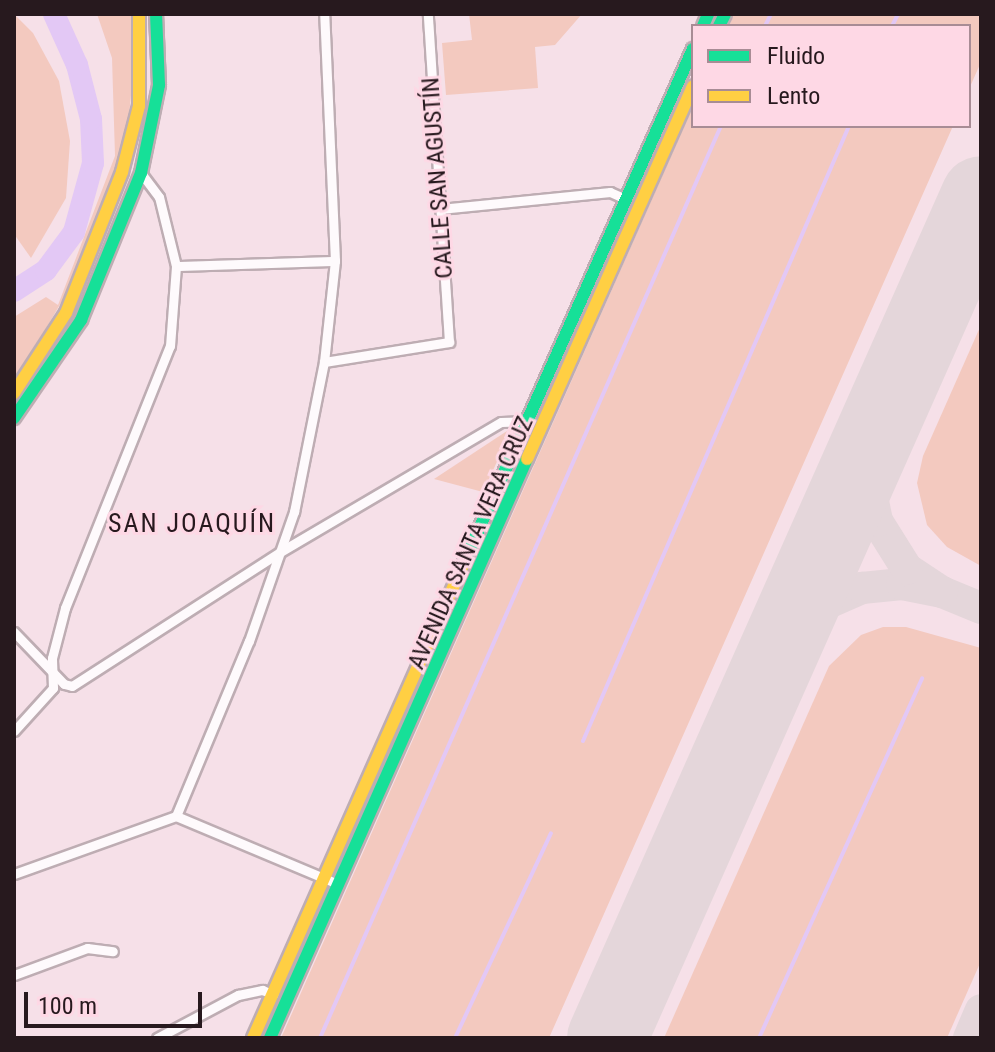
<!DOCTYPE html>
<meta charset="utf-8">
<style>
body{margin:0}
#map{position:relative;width:995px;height:1052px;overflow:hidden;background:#f6e0e8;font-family:"Roboto Condensed",sans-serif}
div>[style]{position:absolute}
.green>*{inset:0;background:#f3c9bf}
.stream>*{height:4px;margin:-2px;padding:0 2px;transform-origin:2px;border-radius:2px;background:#e3c8f5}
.river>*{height:22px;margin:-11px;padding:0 11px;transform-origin:11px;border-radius:11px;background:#e3c8f5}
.taxiway>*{height:32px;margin:-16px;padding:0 16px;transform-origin:16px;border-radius:16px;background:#e4d6da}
.runway>*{height:80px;margin:-40px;padding:0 40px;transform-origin:40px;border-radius:40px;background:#e4d6da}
.roads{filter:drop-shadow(2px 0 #beadb3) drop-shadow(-2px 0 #beadb3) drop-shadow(0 2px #beadb3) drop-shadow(0 -2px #beadb3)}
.street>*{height:9px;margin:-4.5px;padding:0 4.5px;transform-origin:4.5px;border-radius:4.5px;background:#fefafc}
.fast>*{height:12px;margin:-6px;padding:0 6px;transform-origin:6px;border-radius:6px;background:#16e098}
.slow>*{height:12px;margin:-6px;padding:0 6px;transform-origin:6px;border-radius:6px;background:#ffcf43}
span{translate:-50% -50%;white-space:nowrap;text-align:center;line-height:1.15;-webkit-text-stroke:6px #fed8e5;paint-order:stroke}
.street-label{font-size:24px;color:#27191e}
.neighbourhood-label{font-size:26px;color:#27191e;letter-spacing:2px}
.frame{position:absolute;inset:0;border:16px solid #27191e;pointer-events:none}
.legend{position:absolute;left:691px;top:24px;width:280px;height:104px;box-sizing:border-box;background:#fed8e5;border:2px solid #a88c95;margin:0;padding:10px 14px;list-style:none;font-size:24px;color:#27191e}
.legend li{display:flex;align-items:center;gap:16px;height:40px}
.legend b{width:40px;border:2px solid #a88c95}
.scale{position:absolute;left:24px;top:992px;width:178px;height:36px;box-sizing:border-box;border:4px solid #27191e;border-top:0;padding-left:10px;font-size:24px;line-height:28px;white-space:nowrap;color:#27191e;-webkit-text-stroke:6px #fed8e5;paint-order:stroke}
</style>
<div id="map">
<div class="green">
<i style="clip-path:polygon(14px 14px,33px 33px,59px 81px,70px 141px,66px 198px,31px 258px,14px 234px)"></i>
<i style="clip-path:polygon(97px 14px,131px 14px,134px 65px,127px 136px,79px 272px,14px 383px,14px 317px,46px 297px,58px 305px,115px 156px,112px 58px)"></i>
<i style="clip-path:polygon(469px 14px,582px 14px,555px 45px,535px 47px,538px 88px,446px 95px,442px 43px,472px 40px)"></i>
<i style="clip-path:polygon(734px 14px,981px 14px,981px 62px,969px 89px,969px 26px,729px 26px)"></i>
<i style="clip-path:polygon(693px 106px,693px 126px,953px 126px,549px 1038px,281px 1038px)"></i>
<i style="clip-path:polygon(981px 325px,981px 566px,947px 547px,927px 525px,917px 483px,923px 456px)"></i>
<i style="clip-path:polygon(513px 427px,483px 492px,434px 479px)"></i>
<i style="clip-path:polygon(883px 627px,906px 627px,981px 648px,981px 961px,947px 1038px,664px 1038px,829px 666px,861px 635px)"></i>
</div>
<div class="stream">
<i style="left:765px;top:26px;width:13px;rotate:-63deg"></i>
<i style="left:892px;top:26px;width:13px;rotate:-63deg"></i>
<i style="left:583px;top:741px;width:670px;rotate:-66.61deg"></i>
<i style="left:320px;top:1038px;width:996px;rotate:-66.27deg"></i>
<i style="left:455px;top:1038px;width:226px;rotate:-64.9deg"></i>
<i style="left:759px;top:1038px;width:395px;rotate:-65.6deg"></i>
</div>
<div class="river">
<i style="left:14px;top:291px;width:38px;rotate:-33deg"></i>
<i style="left:46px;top:270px;width:47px;rotate:-53.6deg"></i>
<i style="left:74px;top:232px;width:72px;rotate:-74.6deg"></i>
<i style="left:93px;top:163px;width:44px;rotate:-92.6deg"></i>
<i style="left:91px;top:119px;width:56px;rotate:-104.5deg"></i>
<i style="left:77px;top:65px;width:56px;rotate:-114.3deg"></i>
</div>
<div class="taxiway">
<i style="left:942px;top:592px;width:42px;rotate:22.3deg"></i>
<i style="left:781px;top:643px;width:57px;rotate:-42.1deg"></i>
<i style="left:823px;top:605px;width:43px;rotate:-23.6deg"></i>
<i style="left:862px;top:588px;width:40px;rotate:-5.7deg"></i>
<i style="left:902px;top:584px;width:41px;rotate:11.3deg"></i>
<i style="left:942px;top:592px;width:42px;rotate:-146.7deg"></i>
<i style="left:907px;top:569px;width:57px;rotate:-122deg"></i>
<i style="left:877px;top:521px;width:41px;rotate:-101.3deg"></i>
<i style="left:869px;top:481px;width:40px;rotate:-84.3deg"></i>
<i style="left:969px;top:1038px;width:30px;rotate:-67deg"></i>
</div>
<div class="runway">
<i style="left:607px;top:1038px;width:921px;rotate:-66.05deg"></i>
</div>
<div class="roads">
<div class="street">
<i style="left:440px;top:209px;width:171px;rotate:-5.7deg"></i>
<i style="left:610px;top:192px;width:17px;rotate:24deg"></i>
<i style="left:176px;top:266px;width:159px;rotate:-1.8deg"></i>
<i style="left:324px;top:362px;width:127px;rotate:-9.1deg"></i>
<i style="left:449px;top:342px;width:329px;rotate:-93.7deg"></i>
<i style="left:14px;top:632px;width:72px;rotate:46.1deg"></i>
<i style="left:64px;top:684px;width:8px;rotate:14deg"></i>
<i style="left:72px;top:686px;width:247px;rotate:-32.8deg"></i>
<i style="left:280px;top:552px;width:256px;rotate:-30.5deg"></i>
<i style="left:501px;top:422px;width:24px;rotate:-2deg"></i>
<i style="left:14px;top:731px;width:58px;rotate:-47.8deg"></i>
<i style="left:53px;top:688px;width:30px;rotate:-92deg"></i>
<i style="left:52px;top:658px;width:52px;rotate:-75.4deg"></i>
<i style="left:65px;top:608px;width:282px;rotate:-68.2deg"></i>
<i style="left:170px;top:346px;width:80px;rotate:-85.7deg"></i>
<i style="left:176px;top:266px;width:71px;rotate:-103.8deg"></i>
<i style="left:159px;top:197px;width:30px;rotate:-127deg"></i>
<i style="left:176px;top:816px;width:190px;rotate:-67.4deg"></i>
<i style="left:249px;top:641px;width:137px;rotate:-70.8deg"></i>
<i style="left:294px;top:512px;width:153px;rotate:-78.7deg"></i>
<i style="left:324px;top:362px;width:102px;rotate:-83.8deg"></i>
<i style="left:335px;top:261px;width:247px;rotate:-92.5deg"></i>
<i style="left:176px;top:816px;width:176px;rotate:22.8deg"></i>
<i style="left:14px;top:874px;width:172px;rotate:-19.7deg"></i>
<i style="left:14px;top:975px;width:78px;rotate:-20.3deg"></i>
<i style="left:87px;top:948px;width:26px;rotate:7deg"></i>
<i style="left:157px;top:1038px;width:92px;rotate:-28deg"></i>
<i style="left:238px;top:995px;width:25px;rotate:-12deg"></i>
<i style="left:262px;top:990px;width:12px;rotate:20deg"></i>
</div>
<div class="fast">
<i style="left:703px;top:26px;width:13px;rotate:-67deg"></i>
<i style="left:719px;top:26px;width:13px;rotate:-63deg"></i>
<i style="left:14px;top:418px;width:119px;rotate:-55.6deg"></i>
<i style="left:81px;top:320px;width:159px;rotate:-67.8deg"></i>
<i style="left:141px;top:173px;width:90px;rotate:-78.4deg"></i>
<i style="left:159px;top:85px;width:71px;rotate:-92.4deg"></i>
<i style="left:463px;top:565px;width:565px;rotate:-65.98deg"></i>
<i style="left:270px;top:1038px;width:633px;rotate:-66.07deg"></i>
</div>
<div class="slow">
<i style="left:14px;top:393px;width:95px;rotate:-57deg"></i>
<i style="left:66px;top:313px;width:152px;rotate:-68.3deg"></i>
<i style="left:122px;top:172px;width:68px;rotate:-75.6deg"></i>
<i style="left:139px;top:106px;width:92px;rotate:-90deg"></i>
<i style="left:527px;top:459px;width:408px;rotate:-66deg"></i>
<i style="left:253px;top:1038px;width:518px;rotate:-66.06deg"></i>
</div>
</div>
<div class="street-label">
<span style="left:438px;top:178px;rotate:-94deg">CALLE SAN AGUSTÍN</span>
<span style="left:471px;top:543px;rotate:-66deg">AVENIDA SANTA VERA CRUZ</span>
</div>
<div class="neighbourhood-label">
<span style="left:192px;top:524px">SAN JOAQUÍN</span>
</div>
<div class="frame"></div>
<ul class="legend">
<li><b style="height:10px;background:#16e098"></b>Fluido</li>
<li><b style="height:10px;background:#ffcf43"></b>Lento</li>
</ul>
<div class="scale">100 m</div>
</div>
